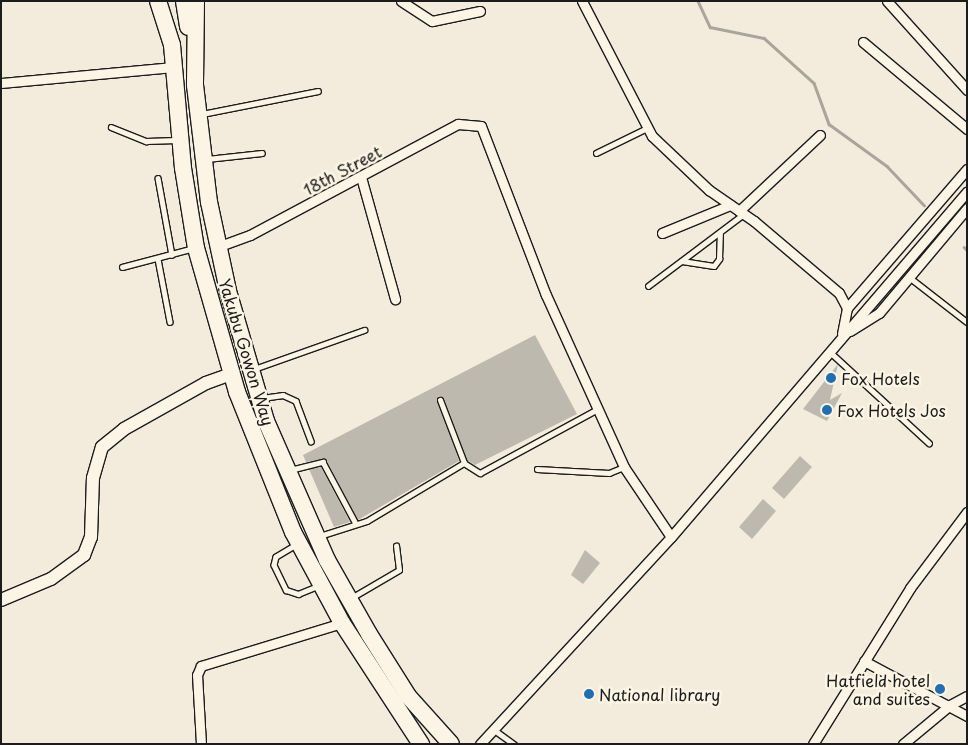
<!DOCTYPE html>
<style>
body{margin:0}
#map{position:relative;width:968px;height:745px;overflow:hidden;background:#f3ecdd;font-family:"Playpen Sans",sans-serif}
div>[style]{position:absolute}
.stream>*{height:2.5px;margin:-1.25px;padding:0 1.25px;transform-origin:1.25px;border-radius:1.25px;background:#aaa59b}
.building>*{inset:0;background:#beb9ae}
.roads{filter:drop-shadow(1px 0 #1c1c1c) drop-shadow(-1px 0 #1c1c1c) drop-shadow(0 1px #1c1c1c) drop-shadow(0 -1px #1c1c1c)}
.lane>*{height:4.5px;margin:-2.25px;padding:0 2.25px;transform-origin:2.25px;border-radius:2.25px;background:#fcf5e5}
.street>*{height:9px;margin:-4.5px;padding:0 4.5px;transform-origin:4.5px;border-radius:4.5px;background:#fcf5e5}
.secondary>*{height:12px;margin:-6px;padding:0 6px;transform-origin:6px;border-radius:6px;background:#fcf5e5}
.highway>*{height:16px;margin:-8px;padding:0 8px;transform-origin:8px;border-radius:8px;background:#fcf5e5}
.dots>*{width:14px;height:14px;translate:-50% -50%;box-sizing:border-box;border:2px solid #fcf5e5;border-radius:50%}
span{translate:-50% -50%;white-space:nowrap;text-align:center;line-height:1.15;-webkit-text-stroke:5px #fcf5e5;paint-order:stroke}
.street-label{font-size:16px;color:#1c1c1c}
.poi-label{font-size:16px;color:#1c1c1c}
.left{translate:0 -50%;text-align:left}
.right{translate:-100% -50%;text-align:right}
.frame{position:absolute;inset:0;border:2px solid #1c1c1c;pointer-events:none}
</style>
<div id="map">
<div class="stream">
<i style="left:698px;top:1px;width:29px;rotate:65deg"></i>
<i style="left:710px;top:27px;width:55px;rotate:11.5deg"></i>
<i style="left:764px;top:38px;width:67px;rotate:42deg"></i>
<i style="left:814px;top:83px;width:44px;rotate:69.9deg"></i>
<i style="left:829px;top:124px;width:72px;rotate:35.9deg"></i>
<i style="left:887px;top:166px;width:54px;rotate:46.5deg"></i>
<i style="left:964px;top:247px;width:4px;rotate:45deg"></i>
</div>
<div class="building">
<i style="clip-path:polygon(535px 335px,577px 414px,475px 465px,467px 460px,444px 399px,438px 396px,459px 461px,358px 520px,326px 459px,306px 462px,303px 455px)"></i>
<i style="clip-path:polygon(838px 364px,830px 400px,842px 393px,827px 421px,803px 409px)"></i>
<i style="clip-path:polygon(800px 456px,812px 467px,784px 499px,772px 488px)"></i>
<i style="clip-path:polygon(321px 467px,350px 522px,334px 527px,309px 469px)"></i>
<i style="clip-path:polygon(763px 499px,776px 511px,752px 539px,739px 527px)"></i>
<i style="clip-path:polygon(585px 550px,600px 563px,583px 584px,571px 575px)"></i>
</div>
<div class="roads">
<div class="lane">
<i style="left:202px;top:114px;width:118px;rotate:-11.2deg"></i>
<i style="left:111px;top:127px;width:38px;rotate:22deg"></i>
<i style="left:146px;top:141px;width:30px;rotate:-2deg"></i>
<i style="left:596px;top:153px;width:57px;rotate:-26.1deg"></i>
<i style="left:207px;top:159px;width:55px;rotate:-6.2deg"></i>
<i style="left:158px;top:178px;width:78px;rotate:79.7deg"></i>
<i style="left:158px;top:259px;width:64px;rotate:79.2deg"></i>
<i style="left:682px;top:261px;width:32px;rotate:9deg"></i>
<i style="left:714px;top:266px;width:9px;rotate:-54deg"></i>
<i style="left:719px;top:259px;width:26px;rotate:-88deg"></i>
<i style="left:122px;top:267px;width:74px;rotate:-14.8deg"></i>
<i style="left:909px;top:277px;width:73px;rotate:37.8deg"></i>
<i style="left:648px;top:286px;width:120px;rotate:-36.9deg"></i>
<i style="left:829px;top:351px;width:136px;rotate:42.6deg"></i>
<i style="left:254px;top:369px;width:117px;rotate:-19.5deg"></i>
<i style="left:262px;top:398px;width:21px;rotate:-8deg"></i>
<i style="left:283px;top:395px;width:14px;rotate:25deg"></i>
<i style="left:296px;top:401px;width:43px;rotate:69.4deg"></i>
<i style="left:464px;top:463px;width:19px;rotate:32deg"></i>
<i style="left:480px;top:473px;width:134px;rotate:-28.5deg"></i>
<i style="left:537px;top:469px;width:72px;rotate:3.2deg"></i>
<i style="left:609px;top:473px;width:16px;rotate:-22deg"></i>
<i style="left:290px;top:470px;width:34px;rotate:-14deg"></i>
<i style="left:323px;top:462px;width:68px;rotate:61.9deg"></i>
<i style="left:320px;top:536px;width:49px;rotate:-17.7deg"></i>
<i style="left:367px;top:521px;width:113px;rotate:-30.9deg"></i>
<i style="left:464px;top:463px;width:67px;rotate:-110.9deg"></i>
<i style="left:296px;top:545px;width:23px;rotate:149deg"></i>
<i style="left:276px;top:557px;width:8px;rotate:104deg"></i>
<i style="left:274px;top:565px;width:28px;rotate:64deg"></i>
<i style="left:286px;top:590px;width:13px;rotate:18deg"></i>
<i style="left:298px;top:594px;width:22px;rotate:-22deg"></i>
<i style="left:353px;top:597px;width:53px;rotate:-30.4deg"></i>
<i style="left:399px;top:570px;width:24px;rotate:-97deg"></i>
<i style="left:493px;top:729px;width:26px;rotate:36deg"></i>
</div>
<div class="street">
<i style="left:401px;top:1px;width:37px;rotate:33deg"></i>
<i style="left:432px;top:21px;width:49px;rotate:-11.8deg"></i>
<i style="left:582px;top:1px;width:152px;rotate:62.6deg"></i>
<i style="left:652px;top:136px;width:79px;rotate:43.5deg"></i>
<i style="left:709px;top:190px;width:55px;rotate:34.6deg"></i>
<i style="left:754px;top:221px;width:111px;rotate:40.3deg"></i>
<i style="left:839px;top:293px;width:17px;rotate:62deg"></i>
<i style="left:847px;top:308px;width:26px;rotate:101deg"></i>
<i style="left:887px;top:1px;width:120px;rotate:48deg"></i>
<i style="left:863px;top:42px;width:136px;rotate:39.9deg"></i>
<i style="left:1px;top:83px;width:174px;rotate:-5.3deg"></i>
<i style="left:361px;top:177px;width:127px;rotate:74.4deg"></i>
<i style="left:739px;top:211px;width:111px;rotate:-43.2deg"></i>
<i style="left:662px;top:233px;width:74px;rotate:-22.4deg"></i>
<i style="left:217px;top:247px;width:35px;rotate:-20deg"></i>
<i style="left:250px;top:235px;width:236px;rotate:-28.1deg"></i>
<i style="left:458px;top:124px;width:23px;rotate:5deg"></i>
<i style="left:481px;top:126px;width:181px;rotate:69deg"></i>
<i style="left:546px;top:295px;width:189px;rotate:65.6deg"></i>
<i style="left:624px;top:467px;width:84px;rotate:56.1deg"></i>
<i style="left:847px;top:308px;width:184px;rotate:-49.2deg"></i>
<i style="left:850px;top:331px;width:34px;rotate:-32deg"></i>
<i style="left:879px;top:313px;width:137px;rotate:-50deg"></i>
<i style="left:864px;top:661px;width:117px;rotate:28.1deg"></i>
<i style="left:201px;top:744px;width:69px;rotate:-93.3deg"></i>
<i style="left:197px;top:675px;width:10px;rotate:-66deg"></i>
<i style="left:201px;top:666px;width:147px;rotate:-17deg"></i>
<i style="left:480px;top:744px;width:282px;rotate:-47.3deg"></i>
<i style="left:671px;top:537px;width:455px;rotate:-49.4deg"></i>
<i style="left:813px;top:744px;width:184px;rotate:-58.1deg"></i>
<i style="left:910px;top:588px;width:95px;rotate:-53.1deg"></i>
<i style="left:903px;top:744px;width:61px;rotate:-39.7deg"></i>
<i style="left:950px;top:705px;width:19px;rotate:-28deg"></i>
</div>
<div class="secondary">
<i style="left:1px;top:600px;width:54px;rotate:-22.8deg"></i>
<i style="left:51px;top:579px;width:41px;rotate:-36deg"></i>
<i style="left:84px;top:555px;width:19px;rotate:-69deg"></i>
<i style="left:91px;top:537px;width:59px;rotate:-88.1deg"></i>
<i style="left:93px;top:478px;width:32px;rotate:-74deg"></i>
<i style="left:102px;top:447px;width:28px;rotate:-39deg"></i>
<i style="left:124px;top:429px;width:94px;rotate:-29.3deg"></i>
<i style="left:206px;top:383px;width:27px;rotate:-20deg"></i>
</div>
<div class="highway">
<i style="left:158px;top:1px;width:46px;rotate:72.3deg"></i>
<i style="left:172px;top:45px;width:123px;rotate:84.9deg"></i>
<i style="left:183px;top:168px;width:81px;rotate:80.8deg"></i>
<i style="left:196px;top:248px;width:150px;rotate:74.1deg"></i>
<i style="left:237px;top:392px;width:151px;rotate:68.2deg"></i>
<i style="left:293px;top:532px;width:103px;rotate:61.7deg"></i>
<i style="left:342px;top:623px;width:145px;rotate:56.9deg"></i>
<i style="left:184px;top:1px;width:26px;rotate:81deg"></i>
<i style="left:196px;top:1px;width:84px;rotate:90.7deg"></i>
<i style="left:195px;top:85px;width:118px;rotate:83.2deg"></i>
<i style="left:209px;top:202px;width:91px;rotate:77.9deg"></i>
<i style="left:228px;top:291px;width:135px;rotate:73.7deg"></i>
<i style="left:266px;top:421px;width:152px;rotate:66.3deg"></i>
<i style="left:327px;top:560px;width:85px;rotate:60.4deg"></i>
<i style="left:369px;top:634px;width:73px;rotate:57.8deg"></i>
<i style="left:408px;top:696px;width:64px;rotate:48.1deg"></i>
</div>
</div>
<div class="dots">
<i style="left:831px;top:378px;background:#1f6fb2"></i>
<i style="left:827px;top:410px;background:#1f6fb2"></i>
<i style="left:940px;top:689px;background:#1f6fb2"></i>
<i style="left:589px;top:694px;background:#1f6fb2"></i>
</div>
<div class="street-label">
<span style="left:342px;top:170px;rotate:-28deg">18th Street</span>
<span style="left:247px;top:352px;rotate:73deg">Yakubu Gowon Way</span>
</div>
<div class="poi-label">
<span class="left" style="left:841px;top:378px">Fox Hotels</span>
<span class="left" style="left:837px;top:410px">Fox Hotels Jos</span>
<span class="right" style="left:930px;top:689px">Hatfield hotel<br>and suites</span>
<span class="left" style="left:599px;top:694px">National library</span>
</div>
<div class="frame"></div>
</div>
